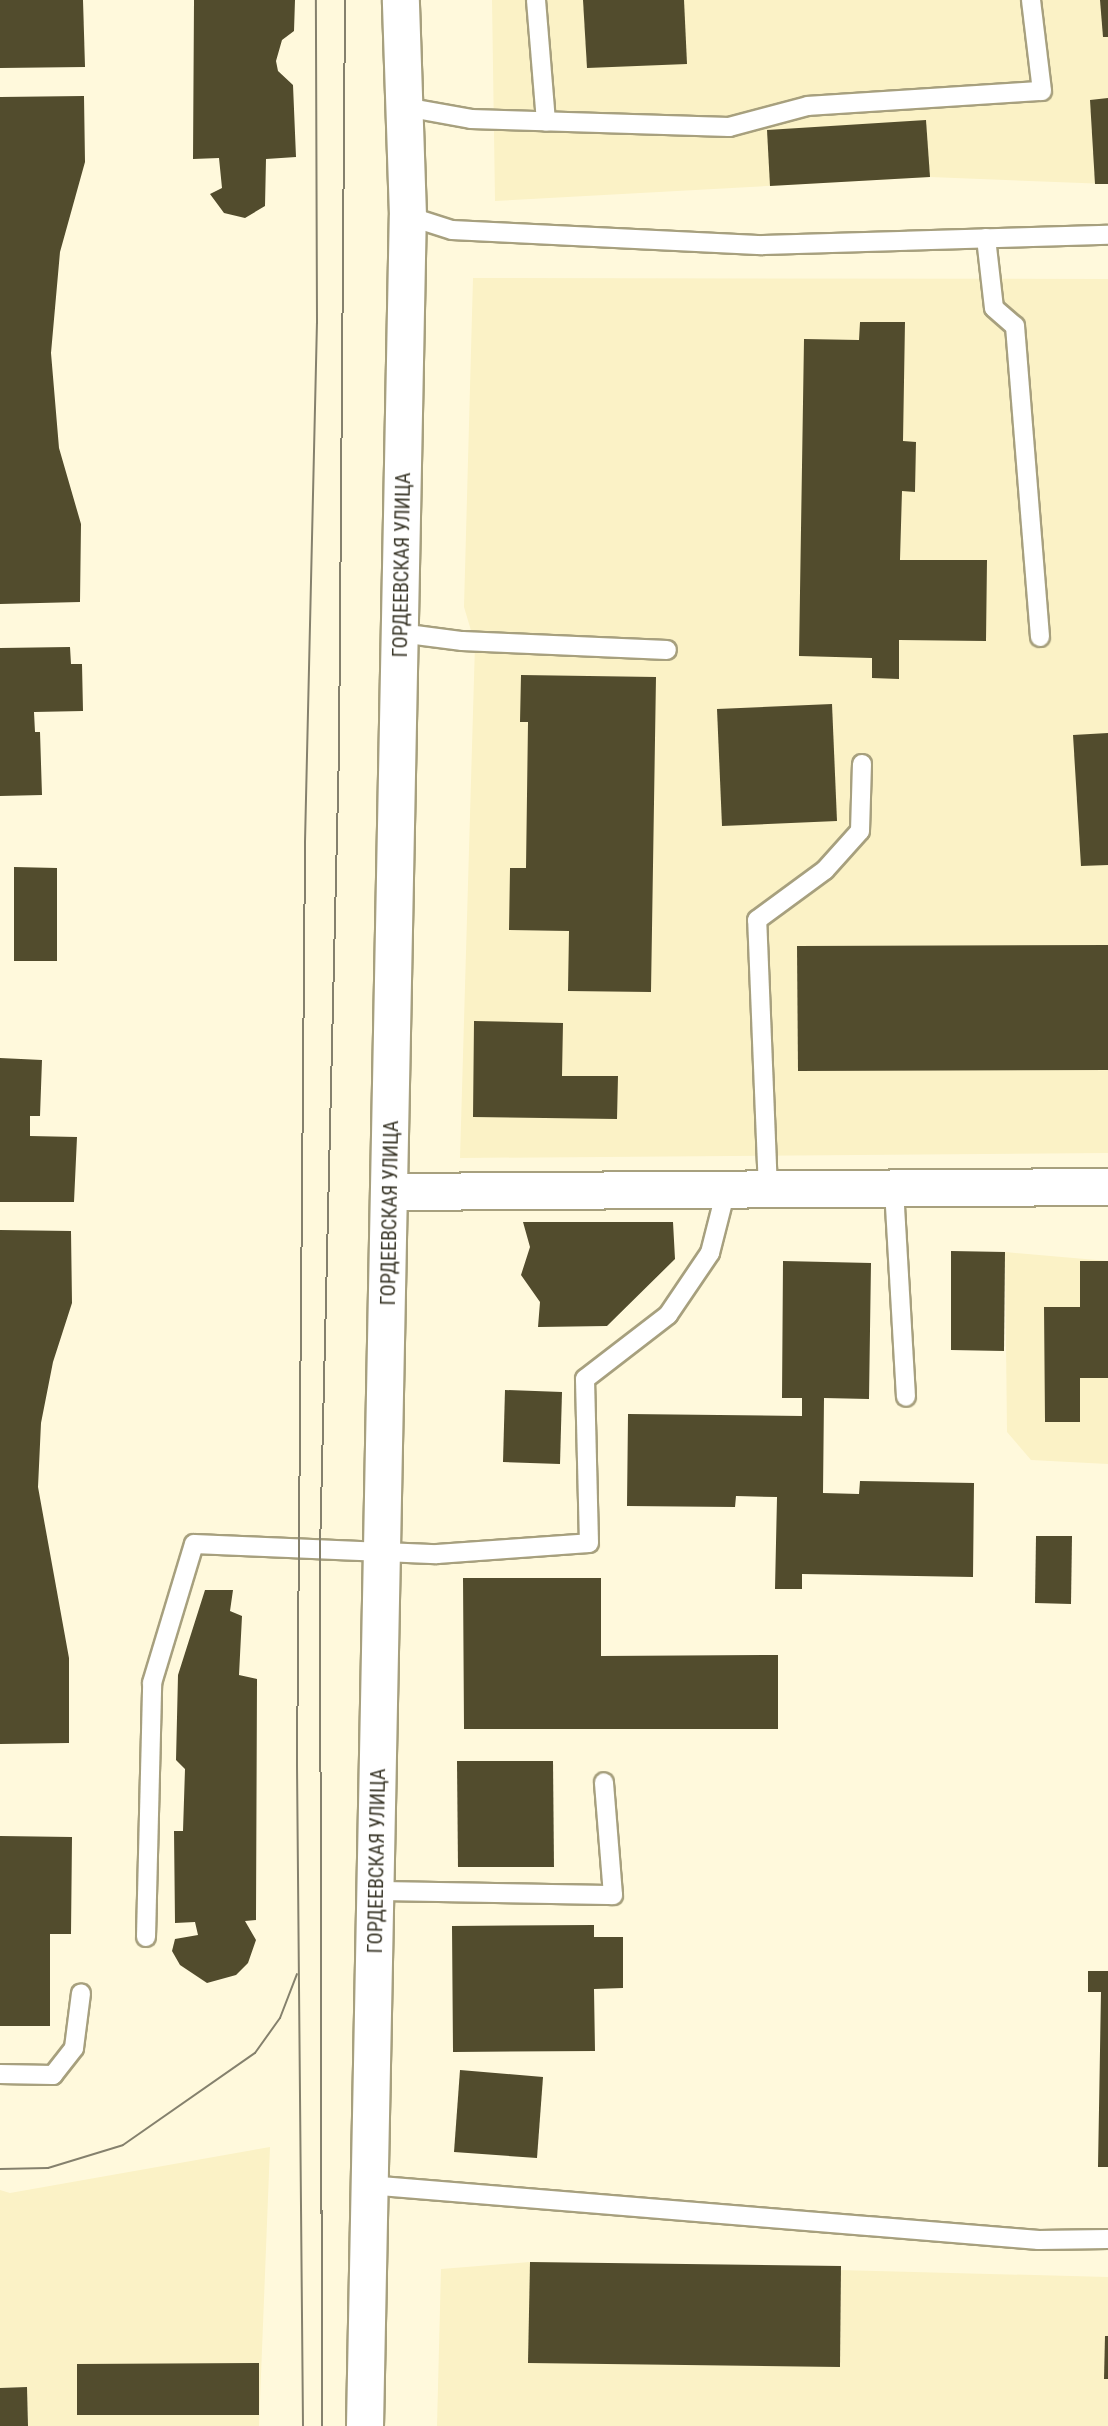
<!DOCTYPE html>
<meta charset="utf-8">
<style>
body{margin:0}
#map{position:relative;width:1108px;height:2426px;overflow:hidden;background:#fff9dc;font-family:"Roboto Condensed",sans-serif}
div>[style]{position:absolute}
.built>*{inset:0;background:#fbf2c6}
.building>*{inset:0;background:#524c2d}
.roads{filter:drop-shadow(2px 0 #a7a07e) drop-shadow(-2px 0 #a7a07e) drop-shadow(0 2px #a7a07e) drop-shadow(0 -2px #a7a07e)}
.lane>*{height:18px;margin:-9px;padding:0 9px;transform-origin:9px;border-radius:9px;background:#fff}
.street>*{height:36px;margin:-18px;padding:0 18px;transform-origin:18px;border-radius:18px;background:#fff}
.tram>*{height:2px;margin:-1px;padding:0 1px;transform-origin:1px;border-radius:1px;background:#85816d}
span{translate:-50% -50%;white-space:nowrap;text-align:center;line-height:1.15;-webkit-text-stroke:8px #fff;paint-order:stroke}
.street-label{font-size:20px;color:#393628}
</style>
<div id="map">
<div class="built">
<i style="clip-path:polygon(492px 0,1108px 0,1108px 184px,930px 177px,495px 201px)"></i>
<i style="clip-path:polygon(473px 278px,1108px 279px,1108px 1153px,460px 1158px,475px 644px,464px 607px)"></i>
<i style="clip-path:polygon(1005px 1252px,1108px 1261px,1108px 1464px,1031px 1460px,1007px 1432px)"></i>
<i style="clip-path:polygon(270px 2147px,259px 2426px,28px 2426px,27px 2387px,0 2388px,0 2190px,10px 2193px)"></i>
<i style="clip-path:polygon(530px 2262px,1108px 2277px,1108px 2426px,437px 2426px,441px 2269px)"></i>
</div>
<div class="building">
<i style="clip-path:polygon(0 0,83px 0,85px 67px,0 68px)"></i>
<i style="clip-path:polygon(194px 0,295px 0,294px 31px,282px 40px,276px 61px,278px 71px,293px 85px,296px 157px,266px 159px,265px 206px,245px 218px,224px 213px,210px 194px,222px 188px,219px 158px,193px 159px)"></i>
<i style="clip-path:polygon(583px 0,684px 0,687px 64px,587px 68px)"></i>
<i style="clip-path:polygon(1100px 0,1108px 0,1108px 37px,1103px 37px)"></i>
<i style="clip-path:polygon(84px 96px,85px 162px,60px 252px,51px 353px,59px 448px,81px 524px,80px 602px,0 604px,0 97px)"></i>
<i style="clip-path:polygon(1108px 98px,1108px 184px,1095px 184px,1090px 100px)"></i>
<i style="clip-path:polygon(926px 120px,930px 177px,770px 186px,767px 130px)"></i>
<i style="clip-path:polygon(860px 322px,905px 322px,903px 441px,916px 442px,915px 492px,902px 491px,900px 560px,987px 560px,986px 641px,899px 640px,899px 679px,872px 678px,872px 658px,799px 656px,804px 339px,859px 340px)"></i>
<i style="clip-path:polygon(70px 647px,71px 664px,82px 664px,83px 711px,34px 712px,35px 732px,40px 732px,42px 795px,0 796px,0 648px)"></i>
<i style="clip-path:polygon(521px 675px,656px 677px,651px 992px,568px 991px,569px 931px,509px 930px,510px 868px,526px 868px,528px 722px,520px 722px)"></i>
<i style="clip-path:polygon(832px 704px,837px 821px,722px 826px,717px 709px)"></i>
<i style="clip-path:polygon(1108px 733px,1108px 865px,1081px 866px,1073px 735px)"></i>
<i style="clip-path:polygon(14px 867px,57px 868px,57px 961px,14px 961px)"></i>
<i style="clip-path:polygon(1108px 945px,1108px 1070px,798px 1071px,797px 946px)"></i>
<i style="clip-path:polygon(474px 1021px,563px 1023px,562px 1076px,618px 1076px,617px 1119px,473px 1117px)"></i>
<i style="clip-path:polygon(0 1058px,42px 1060px,40px 1116px,30px 1116px,30px 1136px,77px 1137px,74px 1202px,0 1202px)"></i>
<i style="clip-path:polygon(523px 1222px,673px 1222px,675px 1259px,607px 1326px,538px 1327px,540px 1302px,521px 1275px,530px 1247px)"></i>
<i style="clip-path:polygon(0 1230px,71px 1231px,72px 1303px,53px 1362px,41px 1423px,38px 1487px,69px 1658px,69px 1743px,0 1744px)"></i>
<i style="clip-path:polygon(951px 1251px,1005px 1252px,1004px 1351px,951px 1350px)"></i>
<i style="clip-path:polygon(783px 1261px,871px 1263px,869px 1399px,824px 1398px,823px 1493px,859px 1494px,860px 1481px,974px 1483px,973px 1577px,802px 1574px,802px 1589px,775px 1589px,777px 1497px,736px 1496px,735px 1507px,627px 1506px,628px 1414px,802px 1416px,802px 1398px,782px 1398px)"></i>
<i style="clip-path:polygon(1080px 1261px,1108px 1261px,1108px 1378px,1080px 1378px,1080px 1422px,1045px 1422px,1044px 1307px,1080px 1307px)"></i>
<i style="clip-path:polygon(505px 1390px,562px 1392px,560px 1464px,503px 1462px)"></i>
<i style="clip-path:polygon(1036px 1536px,1072px 1536px,1071px 1604px,1035px 1603px)"></i>
<i style="clip-path:polygon(463px 1578px,601px 1578px,601px 1656px,778px 1655px,778px 1729px,464px 1729px)"></i>
<i style="clip-path:polygon(205px 1590px,233px 1590px,230px 1611px,242px 1616px,239px 1675px,257px 1679px,256px 1920px,245px 1921px,256px 1940px,248px 1963px,236px 1975px,207px 1983px,180px 1965px,172px 1951px,175px 1939px,198px 1935px,195px 1922px,175px 1923px,174px 1831px,183px 1831px,185px 1769px,176px 1760px,178px 1675px)"></i>
<i style="clip-path:polygon(457px 1761px,553px 1761px,554px 1867px,458px 1867px)"></i>
<i style="clip-path:polygon(0 1836px,72px 1837px,71px 1934px,50px 1934px,50px 2026px,0 2026px)"></i>
<i style="clip-path:polygon(594px 1925px,594px 1937px,623px 1937px,623px 1988px,594px 1989px,595px 2051px,453px 2052px,452px 1926px)"></i>
<i style="clip-path:polygon(1088px 1971px,1108px 1971px,1108px 2167px,1098px 2167px,1101px 1992px,1088px 1992px)"></i>
<i style="clip-path:polygon(460px 2070px,543px 2077px,537px 2158px,454px 2152px)"></i>
<i style="clip-path:polygon(530px 2262px,841px 2266px,840px 2367px,528px 2363px)"></i>
<i style="clip-path:polygon(1105px 2336px,1108px 2336px,1108px 2379px,1104px 2379px)"></i>
<i style="clip-path:polygon(259px 2363px,259px 2415px,77px 2415px,77px 2364px)"></i>
<i style="clip-path:polygon(27px 2387px,28px 2426px,0 2426px,0 2388px)"></i>
</div>
<div class="roads">
<div class="lane">
<i style="left:536px;top:0;width:122px;rotate:85.3deg"></i>
<i style="left:405px;top:107px;width:67px;rotate:10.3deg"></i>
<i style="left:471px;top:119px;width:258px;rotate:1.8deg"></i>
<i style="left:729px;top:127px;width:82px;rotate:-14.9deg"></i>
<i style="left:808px;top:106px;width:234px;rotate:-3.7deg"></i>
<i style="left:1042px;top:91px;width:92px;rotate:-96.9deg"></i>
<i style="left:408px;top:216px;width:46px;rotate:17.7deg"></i>
<i style="left:452px;top:230px;width:311px;rotate:2.8deg"></i>
<i style="left:763px;top:245px;width:345px;rotate:-1.7deg"></i>
<i style="left:986px;top:238px;width:70px;rotate:83.5deg"></i>
<i style="left:994px;top:308px;width:28px;rotate:41deg"></i>
<i style="left:1015px;top:326px;width:312px;rotate:85.4deg"></i>
<i style="left:400px;top:633px;width:63px;rotate:7.4deg"></i>
<i style="left:462px;top:641px;width:205px;rotate:2.5deg"></i>
<i style="left:894px;top:1189px;width:208px;rotate:86.7deg"></i>
<i style="left:768px;top:1190px;width:270px;rotate:-92.3deg"></i>
<i style="left:757px;top:920px;width:84px;rotate:-36.3deg"></i>
<i style="left:825px;top:870px;width:52px;rotate:-48.1deg"></i>
<i style="left:860px;top:831px;width:67px;rotate:-88.3deg"></i>
<i style="left:377px;top:1891px;width:236px;rotate:1deg"></i>
<i style="left:613px;top:1895px;width:113px;rotate:-94.6deg"></i>
<i style="left:146px;top:1937px;width:254px;rotate:-88.6deg"></i>
<i style="left:152px;top:1683px;width:145px;rotate:-73.2deg"></i>
<i style="left:194px;top:1544px;width:243px;rotate:2.4deg"></i>
<i style="left:437px;top:1554px;width:152px;rotate:-4.1deg"></i>
<i style="left:589px;top:1543px;width:164px;rotate:-91.4deg"></i>
<i style="left:585px;top:1379px;width:105px;rotate:-37.6deg"></i>
<i style="left:668px;top:1315px;width:75px;rotate:-55.9deg"></i>
<i style="left:710px;top:1253px;width:65px;rotate:-75.7deg"></i>
<i style="left:0;top:2074px;width:53px;rotate:1.1deg"></i>
<i style="left:53px;top:2075px;width:34px;rotate:-52deg"></i>
<i style="left:74px;top:2048px;width:55px;rotate:-82.7deg"></i>
<i style="left:368px;top:2185px;width:673px;rotate:4.69deg"></i>
<i style="left:1039px;top:2240px;width:69px;rotate:-0.8deg"></i>
</div>
<div class="street">
<i style="left:390px;top:1192px;width:718px;rotate:-0.4deg"></i>
<i style="left:365px;top:2426px;width:2210px;rotate:-88.89deg"></i>
<i style="left:408px;top:216px;width:216px;rotate:-91.9deg"></i>
</div>
</div>
<div class="tram">
<i style="left:0;top:2169px;width:48px;rotate:-1.2deg"></i>
<i style="left:48px;top:2168px;width:78px;rotate:-17deg"></i>
<i style="left:123px;top:2145px;width:161px;rotate:-34.9deg"></i>
<i style="left:255px;top:2053px;width:43px;rotate:-54.5deg"></i>
<i style="left:280px;top:2018px;width:47px;rotate:-68.9deg"></i>
<i style="left:303px;top:2426px;width:661px;rotate:-90.52deg"></i>
<i style="left:297px;top:1765px;width:923px;rotate:-89.5deg"></i>
<i style="left:305px;top:842px;width:519px;rotate:-88.68deg"></i>
<i style="left:317px;top:323px;width:323px;rotate:-90.2deg"></i>
<i style="left:322px;top:2426px;width:875px;rotate:-90.13deg"></i>
<i style="left:320px;top:1551px;width:800px;rotate:-88.64deg"></i>
<i style="left:339px;top:751px;width:751px;rotate:-89.54deg"></i>
</div>
<div class="street-label">
<span style="left:402px;top:565px;rotate:-89deg">ГОРДЕЕВСКАЯ УЛИЦА</span>
<span style="left:390px;top:1213px;rotate:-89deg">ГОРДЕЕВСКАЯ УЛИЦА</span>
<span style="left:377px;top:1861px;rotate:-89deg">ГОРДЕЕВСКАЯ УЛИЦА</span>
</div>
</div>
